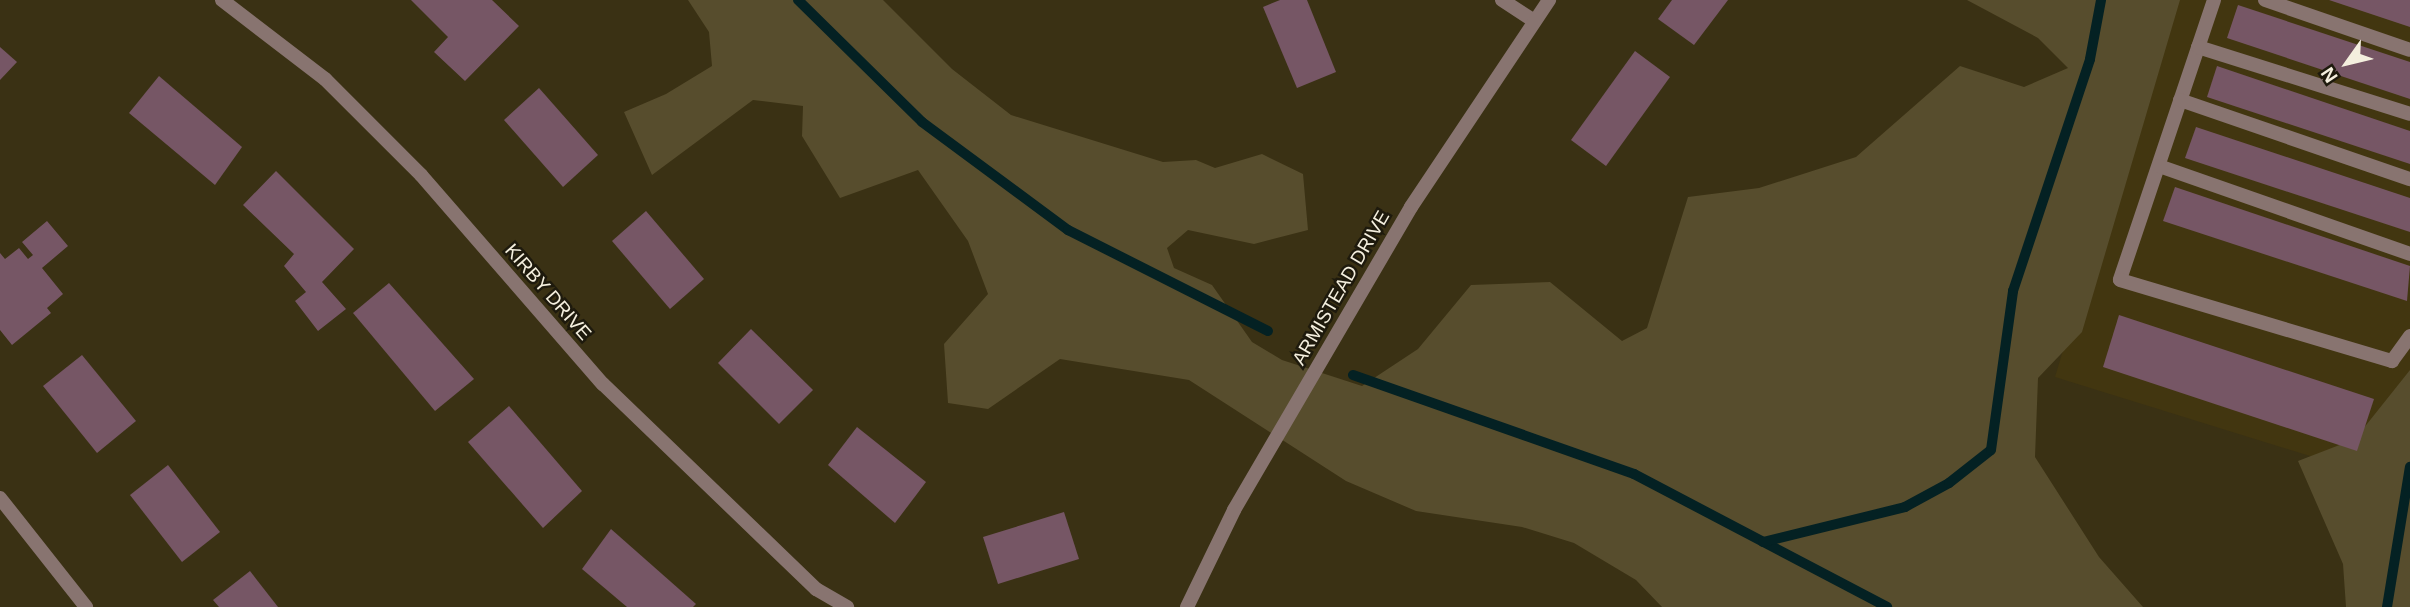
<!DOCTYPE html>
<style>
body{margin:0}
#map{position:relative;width:2410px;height:607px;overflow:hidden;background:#3a3114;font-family:Arial,sans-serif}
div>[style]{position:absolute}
.built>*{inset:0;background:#423610}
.green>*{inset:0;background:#574d2d}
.stream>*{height:10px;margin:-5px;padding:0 5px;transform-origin:5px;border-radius:5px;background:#042123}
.building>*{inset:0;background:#765665}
.lane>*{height:14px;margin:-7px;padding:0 7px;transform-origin:7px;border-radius:7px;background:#887470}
.street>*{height:14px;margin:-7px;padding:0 7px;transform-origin:7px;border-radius:7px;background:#887470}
span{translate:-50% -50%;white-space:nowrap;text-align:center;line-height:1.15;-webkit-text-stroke:5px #1e1a0d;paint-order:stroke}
.street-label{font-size:19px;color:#f4efde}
.north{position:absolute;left:2312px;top:28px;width:70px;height:70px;-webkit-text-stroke:5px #1e1a0d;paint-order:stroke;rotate:236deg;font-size:19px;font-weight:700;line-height:28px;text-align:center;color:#f4efde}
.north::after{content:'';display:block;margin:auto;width:24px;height:32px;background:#f4efde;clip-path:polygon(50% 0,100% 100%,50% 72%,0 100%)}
</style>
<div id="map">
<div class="built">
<i style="clip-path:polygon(2168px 0,2410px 0,2410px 487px,2055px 377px)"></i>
</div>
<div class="green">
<i style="clip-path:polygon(688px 0,883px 0,952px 69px,1011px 115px,1163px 162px,1196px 160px,1215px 168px,1262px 154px,1303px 174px,1308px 230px,1254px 244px,1188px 230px,1167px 248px,1174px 268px,1212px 285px,1252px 342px,1282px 360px,1362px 386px,1418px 349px,1471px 285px,1550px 282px,1622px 341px,1647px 328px,1688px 197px,1759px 188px,1856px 157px,1960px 66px,2024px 87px,2068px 68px,2038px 38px,1967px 0,2180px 0,2082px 332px,2038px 378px,2035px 457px,2099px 557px,2143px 607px,1662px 607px,1636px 580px,1574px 543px,1522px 527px,1416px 511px,1346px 481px,1189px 380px,1060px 359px,988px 409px,948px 403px,944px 344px,988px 294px,968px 241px,918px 170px,840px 198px,802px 136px,803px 106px,753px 100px,652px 175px,624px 112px,666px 94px,712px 66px,709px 32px)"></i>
<i style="clip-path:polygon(2410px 370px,2410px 607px,2346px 607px,2343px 564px,2298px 461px,2355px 439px)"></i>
</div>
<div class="stream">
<i style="left:798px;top:0;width:174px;rotate:44.5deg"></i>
<i style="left:922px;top:122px;width:182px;rotate:36.5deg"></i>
<i style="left:1068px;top:230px;width:224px;rotate:26.8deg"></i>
<i style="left:1353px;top:375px;width:298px;rotate:19.4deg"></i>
<i style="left:1634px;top:474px;width:286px;rotate:27.7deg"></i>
<i style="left:1763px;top:542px;width:146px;rotate:-13.8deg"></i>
<i style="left:1905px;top:507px;width:50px;rotate:-28.6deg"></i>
<i style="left:1949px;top:483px;width:53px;rotate:-38.2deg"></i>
<i style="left:1991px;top:450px;width:161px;rotate:-82.1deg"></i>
<i style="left:2013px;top:291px;width:244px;rotate:-71.6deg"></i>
<i style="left:2090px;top:59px;width:60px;rotate:-79.4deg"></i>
<i style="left:2387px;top:607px;width:142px;rotate:-80.7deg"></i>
</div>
<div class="building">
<i style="clip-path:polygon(411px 0,492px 0,519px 26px,465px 81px,434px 52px,448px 37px)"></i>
<i style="clip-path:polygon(1280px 0,1307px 0,1336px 72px,1297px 88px,1263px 7px)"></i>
<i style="clip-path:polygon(1672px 0,1728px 0,1694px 45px,1658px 19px)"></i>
<i style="clip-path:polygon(2329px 0,2410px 0,2410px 27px)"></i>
<i style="clip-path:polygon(2238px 5px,2410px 62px,2410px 99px,2227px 38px)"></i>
<i style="clip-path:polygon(0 47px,17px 62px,0 80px)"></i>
<i style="clip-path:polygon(1635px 51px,1670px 77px,1606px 166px,1571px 140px)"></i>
<i style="clip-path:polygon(2217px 66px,2410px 131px,2410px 164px,2207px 97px)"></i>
<i style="clip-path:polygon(159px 76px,242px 147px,215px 185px,129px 113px)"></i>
<i style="clip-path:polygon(539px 88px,598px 155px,563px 187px,504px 120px)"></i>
<i style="clip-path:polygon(2196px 127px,2410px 198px,2410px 232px,2185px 158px)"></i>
<i style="clip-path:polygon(276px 171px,354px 249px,322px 282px,346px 309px,318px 331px,295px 301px,306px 292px,284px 266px,294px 254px,243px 205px)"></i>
<i style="clip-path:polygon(2175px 187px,2410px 266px,2407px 301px,2163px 221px)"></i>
<i style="clip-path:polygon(646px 211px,704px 279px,670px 309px,612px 241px)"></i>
<i style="clip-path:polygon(47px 221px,68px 246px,42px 268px,63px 294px,47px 308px,51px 313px,12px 345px,0 330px,0 253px,5px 259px,19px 248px,28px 259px,33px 255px,22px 242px)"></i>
<i style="clip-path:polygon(389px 283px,474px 379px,435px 411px,353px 313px)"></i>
<i style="clip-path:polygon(2119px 315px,2374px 399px,2357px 451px,2103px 367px)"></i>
<i style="clip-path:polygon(751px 329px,813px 390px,779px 424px,718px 363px)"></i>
<i style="clip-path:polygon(82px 355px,136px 421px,97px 453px,43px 386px)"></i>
<i style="clip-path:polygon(509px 406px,582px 491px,543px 528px,468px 442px)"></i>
<i style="clip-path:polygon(857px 427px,926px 482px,895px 523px,828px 465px)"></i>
<i style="clip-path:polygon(168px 465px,220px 532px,182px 562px,130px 495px)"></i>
<i style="clip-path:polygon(1064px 512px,1079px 559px,998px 584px,983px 537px)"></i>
<i style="clip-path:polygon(611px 529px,696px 604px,693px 607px,627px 607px,582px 569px)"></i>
<i style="clip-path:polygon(250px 571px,278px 607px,219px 607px,213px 600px)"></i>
</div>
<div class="lane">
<i style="left:2214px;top:0;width:295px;rotate:108.6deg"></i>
<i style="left:2120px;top:280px;width:284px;rotate:16.6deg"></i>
<i style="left:2392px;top:361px;width:31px;rotate:-54deg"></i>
<i style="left:2265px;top:0;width:153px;rotate:19deg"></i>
<i style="left:2198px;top:47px;width:222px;rotate:17.5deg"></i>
<i style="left:2180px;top:100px;width:243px;rotate:19deg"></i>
<i style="left:2159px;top:166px;width:266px;rotate:19.3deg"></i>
</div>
<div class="street">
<i style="left:222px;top:0;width:130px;rotate:37.5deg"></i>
<i style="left:325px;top:79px;width:136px;rotate:45deg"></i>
<i style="left:421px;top:175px;width:277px;rotate:49deg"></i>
<i style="left:603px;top:384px;width:296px;rotate:43.9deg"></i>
<i style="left:816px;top:589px;width:36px;rotate:30deg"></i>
<i style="left:1502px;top:0;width:38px;rotate:33deg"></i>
<i style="left:0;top:498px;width:139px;rotate:51.7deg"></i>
<i style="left:1187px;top:607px;width:108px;rotate:-64.1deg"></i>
<i style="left:1234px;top:510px;width:351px;rotate:-59.7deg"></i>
<i style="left:1411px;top:207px;width:249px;rotate:-56.3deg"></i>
</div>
<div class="street-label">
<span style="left:1341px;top:288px;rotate:-60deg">ARMISTEAD DRIVE</span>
<span style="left:548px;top:292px;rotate:49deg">KIRBY DRIVE</span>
</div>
<div class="north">N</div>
</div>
